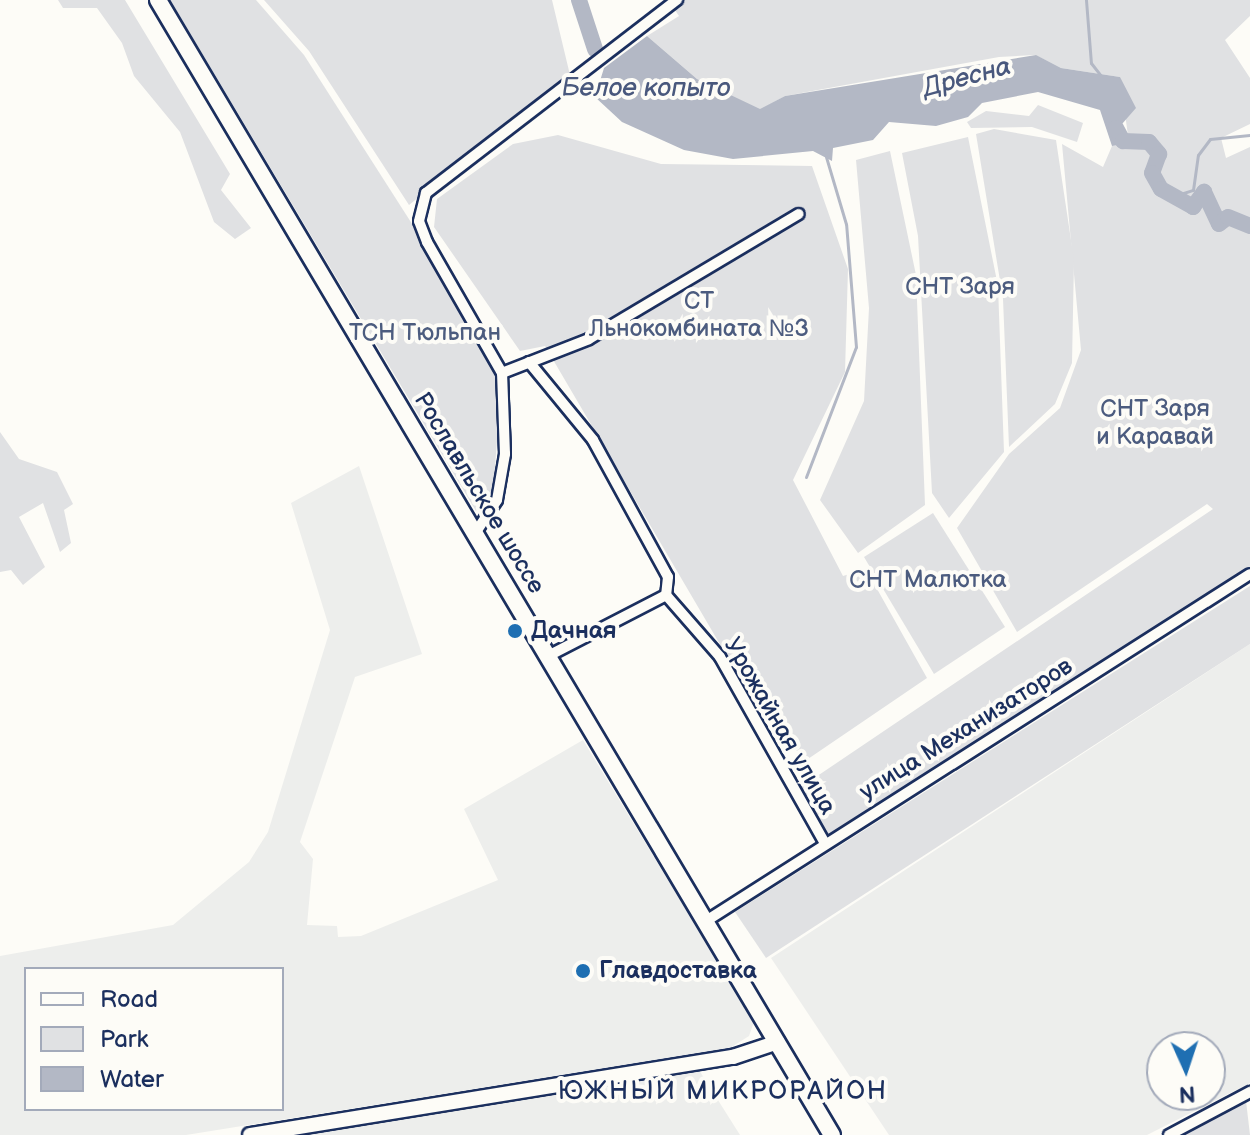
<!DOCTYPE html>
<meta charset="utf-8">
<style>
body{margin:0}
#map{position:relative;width:1250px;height:1135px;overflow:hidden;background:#fdfcf7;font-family:"Balsamiq Sans",sans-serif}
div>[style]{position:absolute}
.built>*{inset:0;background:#edeeec}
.green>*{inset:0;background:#e0e1e3}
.water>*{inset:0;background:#b3b8c5}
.stream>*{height:3px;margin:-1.5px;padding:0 1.5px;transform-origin:1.5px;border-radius:1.5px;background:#b3b8c5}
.river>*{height:16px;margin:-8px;padding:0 8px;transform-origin:8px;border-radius:8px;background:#b3b8c5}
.roads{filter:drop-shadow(2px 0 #1b2f5e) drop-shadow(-2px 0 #1b2f5e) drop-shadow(0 2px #1b2f5e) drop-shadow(0 -2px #1b2f5e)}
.street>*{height:10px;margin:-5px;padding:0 5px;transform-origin:5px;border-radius:5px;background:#fdfcf7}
.secondary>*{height:14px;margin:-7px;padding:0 7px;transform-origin:7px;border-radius:7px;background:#fdfcf7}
.primary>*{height:16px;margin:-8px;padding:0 8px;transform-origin:8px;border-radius:8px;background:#fdfcf7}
.dots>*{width:22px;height:22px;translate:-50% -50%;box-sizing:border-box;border:4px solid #fdfcf7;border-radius:50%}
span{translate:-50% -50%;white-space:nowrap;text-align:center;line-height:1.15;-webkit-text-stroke:8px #fdfcf7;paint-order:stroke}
.park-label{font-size:24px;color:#4c5c7f}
.street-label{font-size:24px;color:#1b2f5e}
.poi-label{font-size:24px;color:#1b2f5e;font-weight:700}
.left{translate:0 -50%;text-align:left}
.water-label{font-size:26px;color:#49587d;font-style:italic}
.neighbourhood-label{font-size:26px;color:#1b2f5e;letter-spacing:2px}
.legend{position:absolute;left:24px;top:967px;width:260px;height:144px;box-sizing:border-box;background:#fdfcf7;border:2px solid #a3aaba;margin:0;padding:10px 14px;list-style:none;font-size:24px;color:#1b2f5e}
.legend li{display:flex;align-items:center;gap:16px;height:40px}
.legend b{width:40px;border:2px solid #a3aaba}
.north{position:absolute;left:1146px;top:1031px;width:80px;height:80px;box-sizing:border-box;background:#fdfcf7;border:2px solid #a3aaba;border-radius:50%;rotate:177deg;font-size:22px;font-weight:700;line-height:32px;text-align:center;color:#1b2f5e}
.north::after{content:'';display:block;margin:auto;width:28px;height:36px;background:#1f6fb2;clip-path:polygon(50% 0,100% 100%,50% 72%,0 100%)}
</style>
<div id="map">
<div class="built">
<i style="clip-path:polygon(evenodd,359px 466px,422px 654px,355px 677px,300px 842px,313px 859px,307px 925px,337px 926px,338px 937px,361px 936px,498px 880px,464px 809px,583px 740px,754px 1022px,749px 1036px,730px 1048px,186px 1135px,0 1135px,0 956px,173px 925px,249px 862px,268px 832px,330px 630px,291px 503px,359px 466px,26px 969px,282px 969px,282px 1109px,26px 1109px,26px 969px)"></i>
<i style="clip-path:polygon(evenodd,1250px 644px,1250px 1083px,1147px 1135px,889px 1135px,771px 958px,1250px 644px,1162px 1047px,1210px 1047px,1210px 1095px,1162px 1095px,1162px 1047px)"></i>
<i style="clip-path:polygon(699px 1070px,740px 1135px,296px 1135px,461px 1106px)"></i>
</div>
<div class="green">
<i style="clip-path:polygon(58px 0,125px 0,230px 174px,221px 190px,251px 228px,235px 239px,214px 222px,180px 132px,134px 76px,122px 43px,97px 8px,63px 8px)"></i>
<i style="clip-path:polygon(170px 0,256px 0,304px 55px,478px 327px,501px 390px,493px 492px,476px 511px)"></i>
<i style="clip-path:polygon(264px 0,552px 0,570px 75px,409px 205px,309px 51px)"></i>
<i style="clip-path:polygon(668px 0,1250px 0,1250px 16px,1225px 40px,1250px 78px,1250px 124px,1221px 138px,1226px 158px,1250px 147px,1250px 572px,830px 842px,801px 787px,1213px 509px,1207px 504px,1017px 632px,957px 528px,1009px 454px,1060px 408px,1081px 350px,1062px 144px,1103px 167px,1112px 146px,1129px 143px,1120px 77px,1061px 68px,1035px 55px,999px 57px,785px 96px,760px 110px,697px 79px,647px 36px,679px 16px)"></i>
<i style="clip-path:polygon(1038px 105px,1083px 123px,1077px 142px,1032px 127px,971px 128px,967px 122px,986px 111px,1029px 116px)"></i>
<i style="clip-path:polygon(994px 129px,1056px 140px,1074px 260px,1072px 363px,1055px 404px,1009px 447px,1003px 299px,976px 134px)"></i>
<i style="clip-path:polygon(558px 135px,661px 164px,812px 166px,848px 269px,845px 372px,793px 480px,843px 576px,856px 572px,872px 580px,927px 678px,805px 761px,745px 687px,545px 346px,520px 351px,434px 227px,437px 199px,513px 144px)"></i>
<i style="clip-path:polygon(968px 137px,998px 286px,1004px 452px,949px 518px,932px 493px,918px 236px,902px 153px)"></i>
<i style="clip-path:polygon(890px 151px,916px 275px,925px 505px,858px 553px,820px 500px,864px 401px,869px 308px,856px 160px)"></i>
<i style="clip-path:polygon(0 432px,19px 459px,57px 472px,73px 504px,64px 510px,71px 543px,60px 552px,43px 503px,19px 517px,45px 567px,23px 585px,11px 570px,0 572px)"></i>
<i style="clip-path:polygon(933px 513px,1005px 627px,934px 674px,864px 557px)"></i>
<i style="clip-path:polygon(1250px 586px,1250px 644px,766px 958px,735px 912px)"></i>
<i style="clip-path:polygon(1246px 1101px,1250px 1135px,1182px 1135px)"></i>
</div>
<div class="water">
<i style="clip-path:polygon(647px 36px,697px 79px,760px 109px,785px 96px,1036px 55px,1061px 68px,1120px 77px,1136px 108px,1122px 124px,1130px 143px,1112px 146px,1100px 110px,1038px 92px,982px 103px,968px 117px,936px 126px,889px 122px,873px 140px,833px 148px,832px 161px,813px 151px,733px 159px,684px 150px,622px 122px,595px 97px,604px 68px)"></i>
</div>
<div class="stream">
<i style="left:1086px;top:0;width:63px;rotate:85.5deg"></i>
<i style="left:1091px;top:63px;width:16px;rotate:52deg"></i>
<i style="left:1174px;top:196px;width:20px;rotate:-18deg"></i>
<i style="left:1193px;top:190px;width:35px;rotate:-82deg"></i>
<i style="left:1198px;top:155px;width:20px;rotate:-53deg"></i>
<i style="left:1210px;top:139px;width:40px;rotate:-5.7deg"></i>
<i style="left:806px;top:477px;width:139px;rotate:-69deg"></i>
<i style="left:856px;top:347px;width:123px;rotate:-94.6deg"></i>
<i style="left:846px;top:224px;width:70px;rotate:-106.6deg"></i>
</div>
<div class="river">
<i style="left:579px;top:0;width:52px;rotate:71.9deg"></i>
<i style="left:1116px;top:128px;width:15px;rotate:62deg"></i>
<i style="left:1123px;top:141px;width:26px;rotate:2deg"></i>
<i style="left:1149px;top:142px;width:16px;rotate:50deg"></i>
<i style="left:1159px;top:154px;width:20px;rotate:110deg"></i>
<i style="left:1152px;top:173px;width:18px;rotate:61deg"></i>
<i style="left:1161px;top:189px;width:37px;rotate:29deg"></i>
<i style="left:1193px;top:207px;width:19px;rotate:-54deg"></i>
<i style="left:1204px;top:192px;width:35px;rotate:65deg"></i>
<i style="left:1219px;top:224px;width:11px;rotate:-38deg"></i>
<i style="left:1228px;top:217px;width:24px;rotate:22deg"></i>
</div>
<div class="roads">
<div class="street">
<i style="left:529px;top:362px;width:101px;rotate:50.6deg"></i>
<i style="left:593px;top:440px;width:156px;rotate:61.3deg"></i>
<i style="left:668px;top:577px;width:18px;rotate:96deg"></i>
<i style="left:666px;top:595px;width:82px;rotate:48.9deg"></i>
<i style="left:720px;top:657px;width:214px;rotate:60.6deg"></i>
<i style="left:502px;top:373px;width:93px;rotate:-21.3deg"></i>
<i style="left:589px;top:339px;width:244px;rotate:-30.8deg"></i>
<i style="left:474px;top:535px;width:42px;rotate:-56.7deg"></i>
<i style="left:497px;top:500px;width:47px;rotate:-80.1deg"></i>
<i style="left:505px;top:454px;width:81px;rotate:-92.1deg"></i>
<i style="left:502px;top:373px;width:151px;rotate:-119.8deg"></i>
<i style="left:427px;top:242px;width:22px;rotate:-111deg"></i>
<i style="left:419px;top:221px;width:29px;rotate:-76deg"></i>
<i style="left:426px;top:193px;width:317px;rotate:-37.6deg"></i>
<i style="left:548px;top:656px;width:133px;rotate:-27.3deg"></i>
<i style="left:706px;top:921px;width:645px;rotate:-32.53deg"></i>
<i style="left:1169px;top:1135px;width:92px;rotate:-28deg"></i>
</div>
<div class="secondary">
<i style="left:250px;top:1135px;width:489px;rotate:-9.2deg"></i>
<i style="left:733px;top:1057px;width:47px;rotate:-18.4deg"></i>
</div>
<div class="primary">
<i style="left:158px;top:0;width:1320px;rotate:59.3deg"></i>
</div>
</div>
<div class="dots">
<i style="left:515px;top:631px;background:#1f6fb2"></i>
<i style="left:583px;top:971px;background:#1f6fb2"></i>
</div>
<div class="park-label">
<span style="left:960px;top:287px">СНТ Заря</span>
<span style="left:699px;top:315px">СТ<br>Льнокомбината №3</span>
<span style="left:425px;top:333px">ТСН Тюльпан</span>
<span style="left:1155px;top:423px">СНТ Заря<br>и Каравай</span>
<span style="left:928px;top:580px">СНТ Малютка</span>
</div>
<div class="street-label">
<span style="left:479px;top:493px;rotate:59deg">Рославльское шоссе</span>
<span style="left:780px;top:726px;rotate:60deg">Урожайная улица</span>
<span style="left:966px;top:729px;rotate:-32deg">улица Механизаторов</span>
</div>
<div class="poi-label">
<span class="left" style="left:531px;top:631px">Дачная</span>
<span class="left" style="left:599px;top:971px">Главдоставка</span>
</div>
<div class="water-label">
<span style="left:967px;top:78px;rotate:-15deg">Дресна</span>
<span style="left:646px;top:89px">Белое копыто</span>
</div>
<div class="neighbourhood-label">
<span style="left:723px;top:1092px">ЮЖНЫЙ МИКРОРАЙОН</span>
</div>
<ul class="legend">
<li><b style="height:10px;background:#fdfcf7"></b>Road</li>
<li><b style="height:22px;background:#e0e1e3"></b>Park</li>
<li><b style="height:22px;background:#b3b8c5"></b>Water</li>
</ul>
<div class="north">N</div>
</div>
